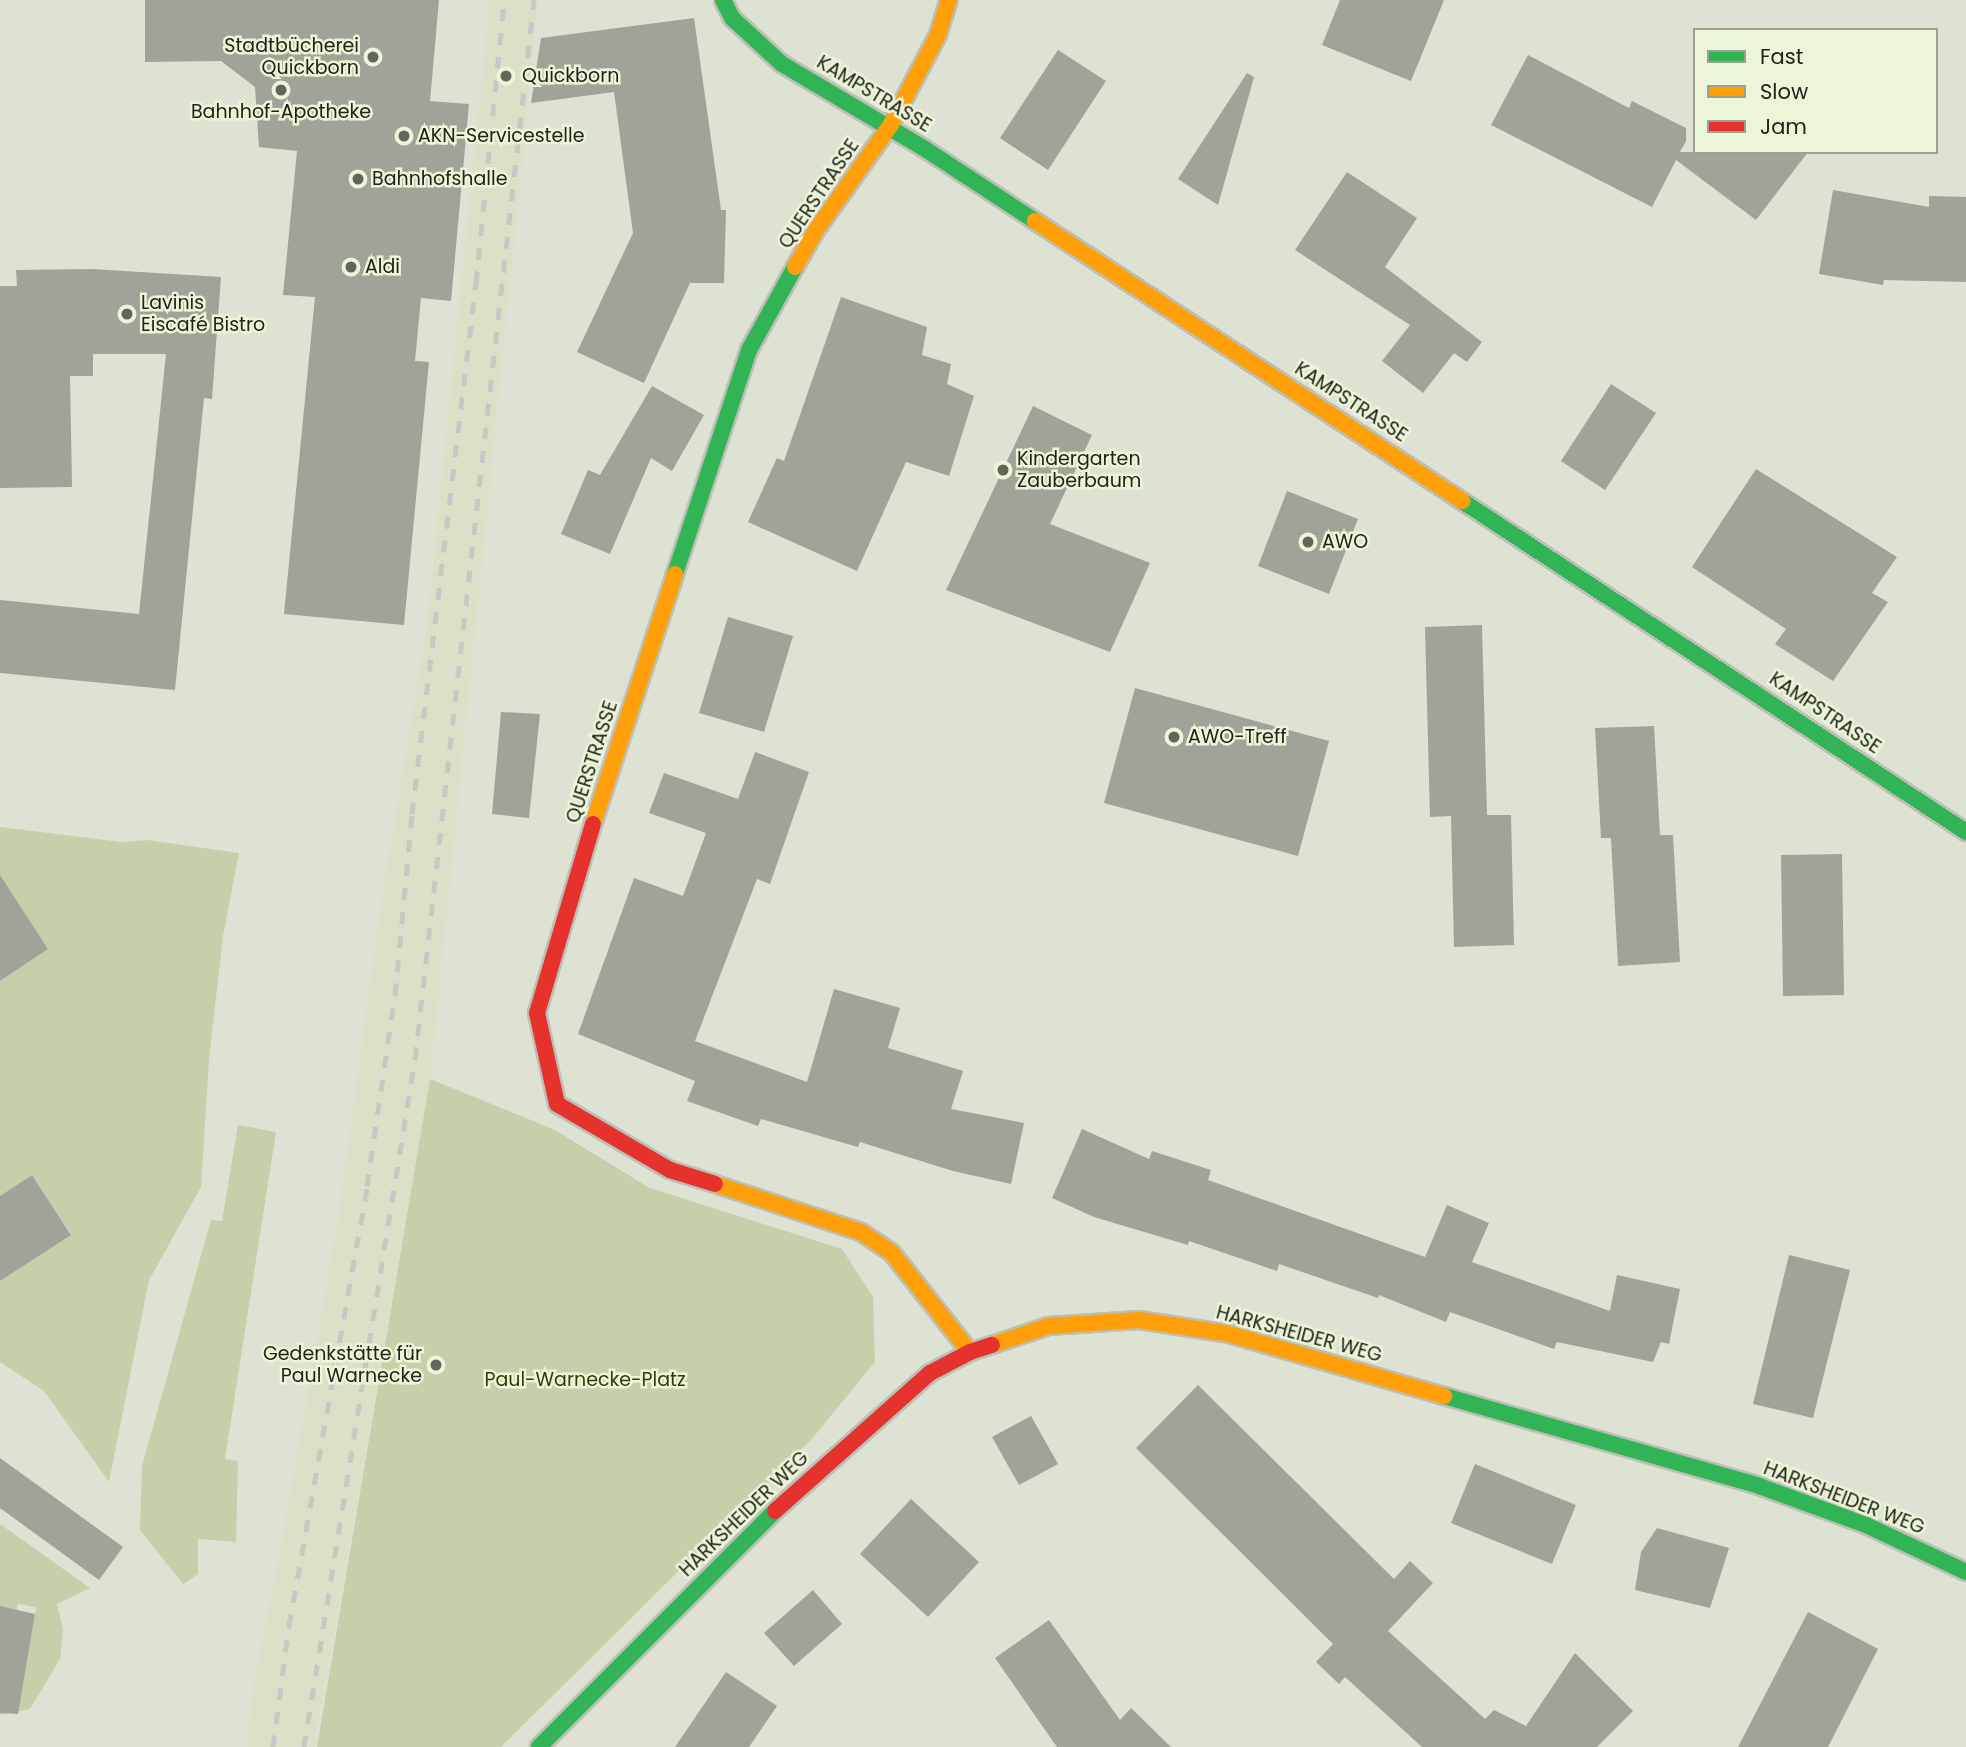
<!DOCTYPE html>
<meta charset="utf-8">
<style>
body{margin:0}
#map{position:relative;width:1966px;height:1747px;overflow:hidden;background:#dde2d2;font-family:Poppins,sans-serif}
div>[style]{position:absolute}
.built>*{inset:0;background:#dae1c7}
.green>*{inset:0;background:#c5d0ab}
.building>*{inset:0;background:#a0a498}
.roads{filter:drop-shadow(2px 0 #bcbfb4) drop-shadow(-2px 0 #bcbfb4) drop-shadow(0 2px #bcbfb4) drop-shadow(0 -2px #bcbfb4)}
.fast>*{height:16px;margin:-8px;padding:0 8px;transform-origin:8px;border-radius:8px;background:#30b455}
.slow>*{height:16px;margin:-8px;padding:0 8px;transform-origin:8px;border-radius:8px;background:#ff9f0a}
.jam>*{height:16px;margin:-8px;padding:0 8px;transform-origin:8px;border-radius:8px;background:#e5322d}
.rail>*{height:5px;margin-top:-2.5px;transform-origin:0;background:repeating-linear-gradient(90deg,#c6c8c4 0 12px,transparent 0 24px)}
.dots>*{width:19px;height:19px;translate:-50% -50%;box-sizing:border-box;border:4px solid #edf5d9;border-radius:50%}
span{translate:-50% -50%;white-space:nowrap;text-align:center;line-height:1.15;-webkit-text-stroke:5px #edf5d9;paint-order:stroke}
.poi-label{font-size:19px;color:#202319}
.right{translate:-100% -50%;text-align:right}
.left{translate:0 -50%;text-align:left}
.street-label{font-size:19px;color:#202319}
.park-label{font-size:19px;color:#313c05}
.legend{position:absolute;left:1693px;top:28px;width:245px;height:126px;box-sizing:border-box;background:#edf5d9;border:2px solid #9ba18c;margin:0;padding:9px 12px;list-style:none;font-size:21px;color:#202319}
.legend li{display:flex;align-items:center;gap:14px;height:35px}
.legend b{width:35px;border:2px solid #9ba18c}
</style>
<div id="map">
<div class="built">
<i style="clip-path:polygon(490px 0,538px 0,430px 1079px,314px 1747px,247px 1747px,254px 1679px,280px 1552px,337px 1226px,381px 905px,427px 626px)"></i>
</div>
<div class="green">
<i style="clip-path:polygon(0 827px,121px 842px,147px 840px,239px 853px,223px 936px,209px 1060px,201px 1187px,149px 1280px,109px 1482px,44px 1391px,0 1362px,0 1281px,71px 1234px,32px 1175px,0 1196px,0 981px,48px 949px,9px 889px,0 894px)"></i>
<i style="clip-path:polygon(430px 1079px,553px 1129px,650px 1188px,842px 1249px,873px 1297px,875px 1362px,811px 1440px,501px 1747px,317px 1747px)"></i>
<i style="clip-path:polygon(238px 1125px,276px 1132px,225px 1459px,238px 1461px,236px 1542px,198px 1539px,198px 1574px,183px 1584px,140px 1530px,142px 1466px,211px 1220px,222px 1221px)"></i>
<i style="clip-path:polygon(0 1524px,90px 1588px,57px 1604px,63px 1629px,60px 1659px,30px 1709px,0 1715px,0 1684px,23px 1685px,36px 1607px,18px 1604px,17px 1610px,0 1606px)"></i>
</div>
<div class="building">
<i style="clip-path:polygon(145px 0,439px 0,430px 101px,469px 104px,451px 301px,421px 298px,415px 361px,429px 362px,404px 625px,284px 614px,315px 297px,283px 295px,297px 151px,259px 147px,255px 87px,221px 61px,145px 62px)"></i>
<i style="clip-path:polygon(1340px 0,1444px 0,1411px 81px,1322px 45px)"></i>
<i style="clip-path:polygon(694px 18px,721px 210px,726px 210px,724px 283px,690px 283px,644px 383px,577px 352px,633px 233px,614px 92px,531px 103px,541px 38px)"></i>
<i style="clip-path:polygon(1058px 50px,1106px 81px,1048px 170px,1000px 138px)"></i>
<i style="clip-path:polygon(1528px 55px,1629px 108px,1632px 101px,1686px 128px,1686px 141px,1680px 152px,1808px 152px,1756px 220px,1676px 160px,1652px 207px,1491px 125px)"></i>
<i style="clip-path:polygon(1247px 73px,1254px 77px,1218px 205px,1178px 179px)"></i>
<i style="clip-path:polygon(1347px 172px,1417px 218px,1385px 267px,1482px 342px,1467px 362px,1454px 353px,1423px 393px,1382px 361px,1410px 325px,1295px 250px)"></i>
<i style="clip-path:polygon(1833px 190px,1929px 207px,1929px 196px,1966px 197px,1966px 282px,1884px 280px,1883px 285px,1819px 274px)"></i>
<i style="clip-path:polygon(92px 269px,221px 277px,212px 399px,204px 398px,175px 690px,0 673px,0 600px,139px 614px,166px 354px,93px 354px,93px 376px,70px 376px,72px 487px,0 488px,0 286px,17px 286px,16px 270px)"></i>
<i style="clip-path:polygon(841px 297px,927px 327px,922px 355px,951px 364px,947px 384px,974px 396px,949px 476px,906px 462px,857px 571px,748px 522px,777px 458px,784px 461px)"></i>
<i style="clip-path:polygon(1611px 384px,1656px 413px,1605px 490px,1561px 461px)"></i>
<i style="clip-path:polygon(652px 386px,704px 415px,672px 471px,651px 458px,610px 554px,561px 534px,588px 470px,600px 475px)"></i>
<i style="clip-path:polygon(1033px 406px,1092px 435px,1050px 524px,1150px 563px,1110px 652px,946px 590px)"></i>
<i style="clip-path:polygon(1756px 469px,1897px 557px,1872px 593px,1888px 602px,1833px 681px,1775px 644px,1786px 629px,1692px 567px)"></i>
<i style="clip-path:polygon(1287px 491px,1358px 519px,1329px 594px,1258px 566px)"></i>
<i style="clip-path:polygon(728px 617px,793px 636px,764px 732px,699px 713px)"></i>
<i style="clip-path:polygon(1482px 625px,1487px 815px,1511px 815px,1514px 945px,1454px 947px,1451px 816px,1430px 817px,1425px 627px)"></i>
<i style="clip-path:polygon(1135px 688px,1329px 741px,1298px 856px,1104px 803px)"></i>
<i style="clip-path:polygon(501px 712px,540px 714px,529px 818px,492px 814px)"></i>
<i style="clip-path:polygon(1654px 726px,1660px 835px,1673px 835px,1680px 962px,1618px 966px,1611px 838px,1601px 838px,1595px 728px)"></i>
<i style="clip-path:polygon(755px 752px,809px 772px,770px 884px,757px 879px,695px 1041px,807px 1082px,834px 989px,900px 1008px,888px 1048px,963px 1071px,951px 1109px,1024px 1123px,1011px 1184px,953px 1171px,860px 1142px,858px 1147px,761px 1119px,758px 1126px,687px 1101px,695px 1081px,578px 1034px,634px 878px,683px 896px,706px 833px,649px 813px,664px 773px,738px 799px)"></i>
<i style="clip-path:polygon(1842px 854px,1844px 995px,1783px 996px,1781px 855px)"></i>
<i style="clip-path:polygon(0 875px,48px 949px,0 981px)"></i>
<i style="clip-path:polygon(1082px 1129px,1149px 1159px,1152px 1151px,1211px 1170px,1208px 1180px,1425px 1257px,1447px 1205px,1489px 1223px,1472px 1262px,1610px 1311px,1617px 1275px,1680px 1289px,1669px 1344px,1661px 1342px,1653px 1362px,1557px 1342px,1554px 1349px,1450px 1312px,1446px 1322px,1379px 1295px,1378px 1298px,1279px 1264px,1277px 1271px,1189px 1241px,1188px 1245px,1094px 1217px,1052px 1198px)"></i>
<i style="clip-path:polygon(32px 1175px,71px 1235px,0 1281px,0 1196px)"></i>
<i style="clip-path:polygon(1789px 1255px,1850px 1270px,1813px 1418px,1753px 1404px)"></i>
<i style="clip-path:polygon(1198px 1385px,1394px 1579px,1410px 1561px,1433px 1583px,1388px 1631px,1485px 1719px,1494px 1710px,1526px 1726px,1575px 1653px,1633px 1711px,1597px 1747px,1422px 1747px,1345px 1677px,1339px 1684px,1316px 1662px,1333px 1644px,1136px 1448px)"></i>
<i style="clip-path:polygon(1031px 1416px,1058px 1464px,1019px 1485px,992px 1437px)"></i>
<i style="clip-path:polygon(0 1458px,123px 1547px,99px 1580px,0 1508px)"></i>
<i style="clip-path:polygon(1475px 1464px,1576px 1505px,1552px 1564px,1451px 1523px)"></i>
<i style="clip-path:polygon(911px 1499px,979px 1562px,928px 1617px,860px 1554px)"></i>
<i style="clip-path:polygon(1657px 1528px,1729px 1548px,1710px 1608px,1635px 1590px,1641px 1552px)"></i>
<i style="clip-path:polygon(813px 1590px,842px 1624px,794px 1666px,764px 1633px)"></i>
<i style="clip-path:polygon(0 1606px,35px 1614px,18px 1714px,0 1713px)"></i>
<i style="clip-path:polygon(1808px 1612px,1878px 1649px,1828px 1747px,1738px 1747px)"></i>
<i style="clip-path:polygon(1049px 1620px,1120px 1720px,1131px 1708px,1171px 1747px,1057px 1747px,995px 1658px)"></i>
<i style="clip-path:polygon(726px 1672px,777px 1706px,749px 1747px,675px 1747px)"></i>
</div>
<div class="roads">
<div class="fast">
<i style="left:723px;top:0;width:20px;rotate:63deg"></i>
<i style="left:732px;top:18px;width:68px;rotate:42.6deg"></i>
<i style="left:782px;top:64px;width:166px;rotate:30.7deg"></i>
<i style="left:925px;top:149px;width:131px;rotate:33.2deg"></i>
<i style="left:1462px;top:501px;width:603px;rotate:33.29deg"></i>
<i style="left:675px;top:574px;width:236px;rotate:-71.7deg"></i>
<i style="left:749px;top:350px;width:95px;rotate:-61deg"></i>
<i style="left:1444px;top:1396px;width:328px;rotate:15.9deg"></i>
<i style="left:1759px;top:1486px;width:114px;rotate:20deg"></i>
<i style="left:1866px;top:1525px;width:110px;rotate:25.2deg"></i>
<i style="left:539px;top:1747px;width:334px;rotate:-45deg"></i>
</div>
<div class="slow">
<i style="left:1035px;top:221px;width:511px;rotate:33.25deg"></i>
<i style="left:795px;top:267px;width:43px;rotate:-60.4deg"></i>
<i style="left:816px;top:230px;width:128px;rotate:-54.6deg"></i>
<i style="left:890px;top:126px;width:103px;rotate:-62.2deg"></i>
<i style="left:938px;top:35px;width:37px;rotate:-73deg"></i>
<i style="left:593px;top:824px;width:263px;rotate:-71.8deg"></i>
<i style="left:715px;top:1184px;width:154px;rotate:18.2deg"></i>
<i style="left:861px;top:1232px;width:37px;rotate:34deg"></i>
<i style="left:892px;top:1253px;width:126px;rotate:51.8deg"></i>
<i style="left:992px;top:1345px;width:59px;rotate:-18.7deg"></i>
<i style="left:1048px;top:1326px;width:91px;rotate:-3.8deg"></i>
<i style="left:1139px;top:1320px;width:91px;rotate:8.8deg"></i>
<i style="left:1229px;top:1334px;width:224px;rotate:16.1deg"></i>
</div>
<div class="jam">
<i style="left:593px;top:824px;width:197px;rotate:106.5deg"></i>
<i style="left:537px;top:1013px;width:93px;rotate:77.6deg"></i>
<i style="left:557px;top:1104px;width:131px;rotate:30.3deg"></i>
<i style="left:670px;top:1170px;width:47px;rotate:17.3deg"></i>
<i style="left:775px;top:1511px;width:208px;rotate:-41.7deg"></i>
<i style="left:930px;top:1373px;width:45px;rotate:-27.7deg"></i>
<i style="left:970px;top:1352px;width:23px;rotate:-18deg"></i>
</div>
</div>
<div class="rail">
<i style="left:273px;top:1747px;width:122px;rotate:-82.5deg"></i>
<i style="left:289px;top:1626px;width:447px;rotate:-79.9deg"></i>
<i style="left:367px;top:1186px;width:193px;rotate:-81.7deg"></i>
<i style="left:395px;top:995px;width:182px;rotate:-84.6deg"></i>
<i style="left:412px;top:814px;width:535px;rotate:-83.13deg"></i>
<i style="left:476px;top:283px;width:284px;rotate:-84.3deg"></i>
<i style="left:304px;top:1747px;width:697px;rotate:-80.84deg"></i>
<i style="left:415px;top:1059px;width:1066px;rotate:-83.59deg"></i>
</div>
<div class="dots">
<i style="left:373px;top:57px;background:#62665a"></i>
<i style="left:506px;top:76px;background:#62665a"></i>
<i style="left:281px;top:90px;background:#62665a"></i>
<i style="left:404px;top:136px;background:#62665a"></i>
<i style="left:358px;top:179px;background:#62665a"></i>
<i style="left:351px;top:267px;background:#62665a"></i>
<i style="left:127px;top:314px;background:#62665a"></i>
<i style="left:1003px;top:470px;background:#62665a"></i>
<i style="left:1308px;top:542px;background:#62665a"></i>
<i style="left:1174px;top:737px;background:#62665a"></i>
<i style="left:436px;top:1365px;background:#62665a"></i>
</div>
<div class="poi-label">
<span class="right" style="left:359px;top:57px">Stadtbücherei<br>Quickborn</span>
<span class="left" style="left:522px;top:76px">Quickborn</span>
<span style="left:281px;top:112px">Bahnhof-Apotheke</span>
<span class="left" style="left:418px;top:136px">AKN-Servicestelle</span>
<span class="left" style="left:372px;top:179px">Bahnhofshalle</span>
<span class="left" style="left:365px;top:267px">Aldi</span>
<span class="left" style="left:141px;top:314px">Lavinis<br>Eiscafé Bistro</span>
<span class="left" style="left:1017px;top:470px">Kindergarten<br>Zauberbaum</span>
<span class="left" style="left:1322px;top:542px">AWO</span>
<span class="left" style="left:1188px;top:737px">AWO-Treff</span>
<span class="right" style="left:422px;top:1365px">Gedenkstätte für<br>Paul Warnecke</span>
</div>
<div class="street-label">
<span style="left:874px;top:94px;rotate:31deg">KAMPSTRASSE</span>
<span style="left:819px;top:194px;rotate:-56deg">QUERSTRASSE</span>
<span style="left:1351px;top:402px;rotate:33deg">KAMPSTRASSE</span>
<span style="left:1825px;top:713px;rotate:34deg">KAMPSTRASSE</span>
<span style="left:592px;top:762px;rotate:-72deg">QUERSTRASSE</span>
<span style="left:1299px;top:1334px;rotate:15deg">HARKSHEIDER WEG</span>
<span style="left:1844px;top:1498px;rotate:21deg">HARKSHEIDER WEG</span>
<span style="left:744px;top:1514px;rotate:-44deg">HARKSHEIDER WEG</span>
</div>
<div class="park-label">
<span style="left:585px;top:1380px">Paul-Warnecke-Platz</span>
</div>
<ul class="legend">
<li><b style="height:9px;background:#30b455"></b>Fast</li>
<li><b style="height:9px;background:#ff9f0a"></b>Slow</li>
<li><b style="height:9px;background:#e5322d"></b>Jam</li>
</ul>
</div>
